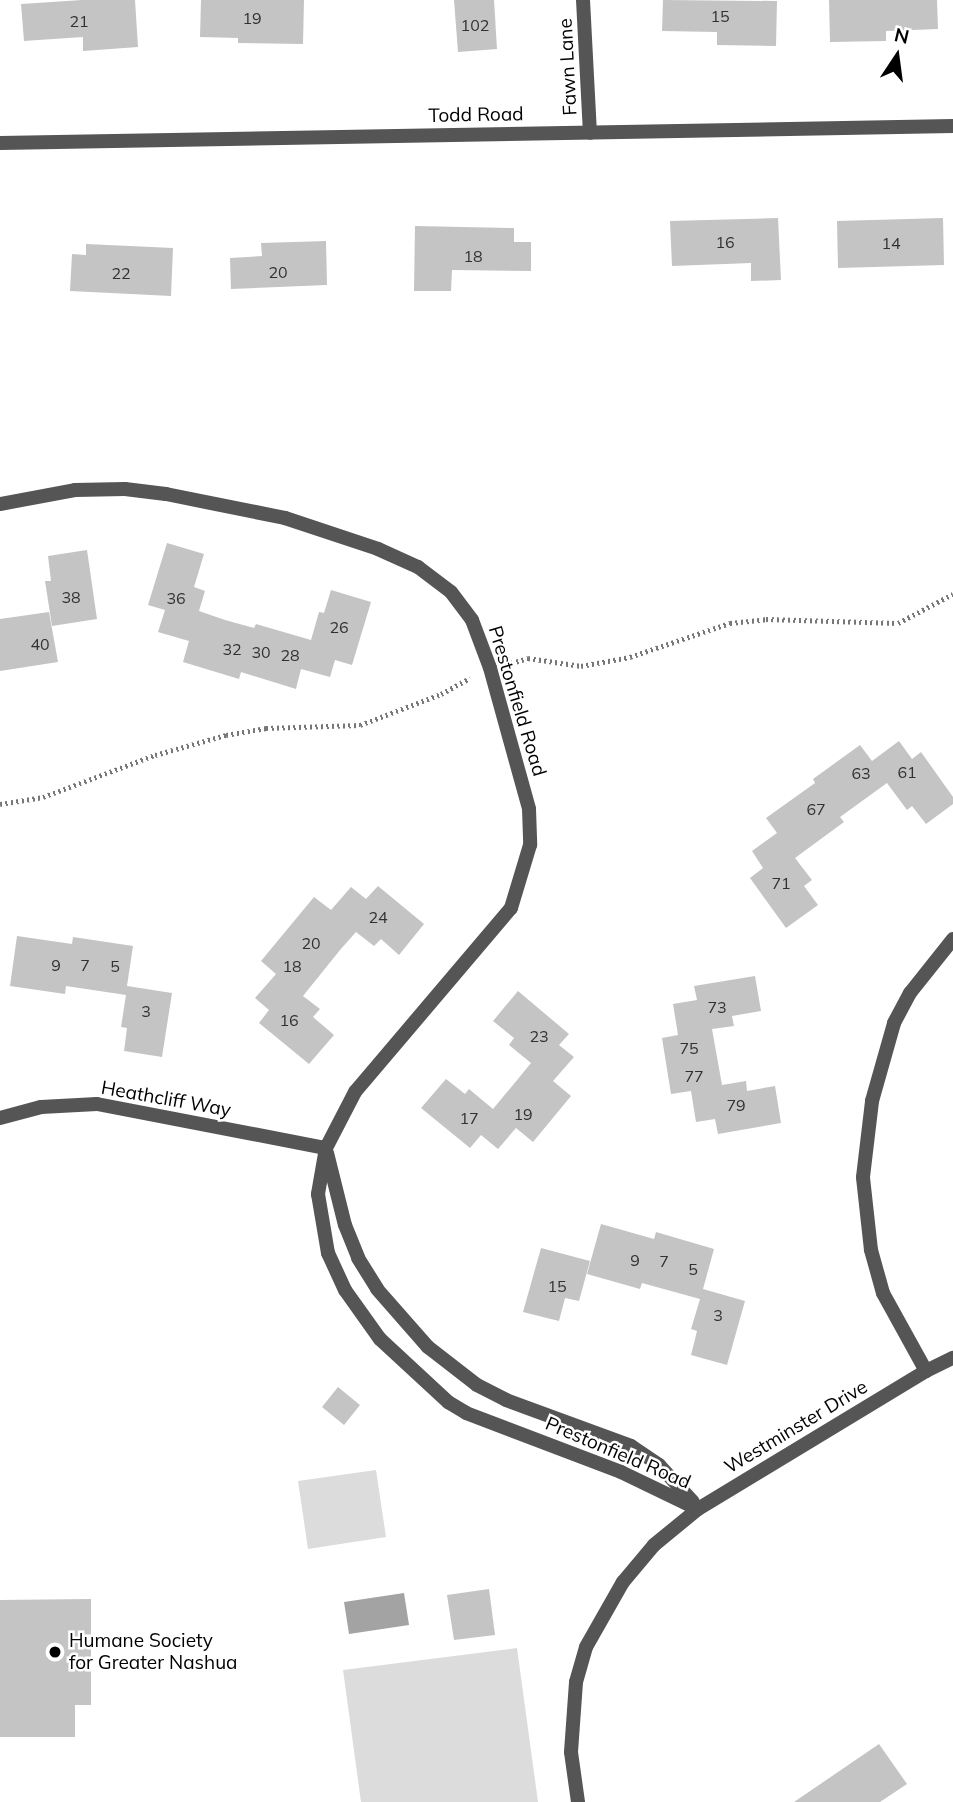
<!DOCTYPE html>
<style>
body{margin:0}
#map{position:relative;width:953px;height:1802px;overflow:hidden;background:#fff;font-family:Mulish,sans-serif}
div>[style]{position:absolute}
.green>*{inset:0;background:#dcdcdc}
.water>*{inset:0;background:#a3a3a3}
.building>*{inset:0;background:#c4c4c4}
.path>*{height:4.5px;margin-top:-2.25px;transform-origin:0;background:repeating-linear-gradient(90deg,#777 0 2px,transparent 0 5.5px)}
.minor>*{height:14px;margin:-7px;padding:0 7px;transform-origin:7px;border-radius:7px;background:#555}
.dots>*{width:19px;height:19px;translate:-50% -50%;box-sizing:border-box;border:4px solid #fff;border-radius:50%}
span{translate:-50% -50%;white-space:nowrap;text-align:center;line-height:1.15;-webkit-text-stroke:5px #fff;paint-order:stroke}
.number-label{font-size:16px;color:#313131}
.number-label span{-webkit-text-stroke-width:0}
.street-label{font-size:19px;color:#000}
.poi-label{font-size:19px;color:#000}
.left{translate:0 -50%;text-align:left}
.north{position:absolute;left:862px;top:21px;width:70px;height:70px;-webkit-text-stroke:5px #fff;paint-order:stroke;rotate:13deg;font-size:19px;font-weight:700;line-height:28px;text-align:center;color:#000}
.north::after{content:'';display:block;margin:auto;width:24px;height:32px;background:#000;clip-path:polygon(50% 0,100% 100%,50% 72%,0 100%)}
</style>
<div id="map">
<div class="green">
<i style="clip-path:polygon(376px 1470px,386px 1537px,308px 1549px,298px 1481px)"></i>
<i style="clip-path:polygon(517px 1648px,538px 1802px,361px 1802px,343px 1670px)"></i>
</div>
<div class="water">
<i style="clip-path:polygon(404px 1593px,409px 1625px,349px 1634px,344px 1602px)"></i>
</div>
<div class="building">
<i style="clip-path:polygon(82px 0,135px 0,138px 47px,83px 51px,83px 37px,24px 41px,21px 4px)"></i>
<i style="clip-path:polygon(201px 0,304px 0,303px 44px,238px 43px,238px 38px,200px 37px)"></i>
<i style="clip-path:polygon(454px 0,494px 0,497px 49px,458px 52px)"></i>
<i style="clip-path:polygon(663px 0,777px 1px,776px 46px,717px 45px,717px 32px,662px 31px)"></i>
<i style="clip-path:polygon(829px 0,937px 0,938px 29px,886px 31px,886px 41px,830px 42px)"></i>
<i style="clip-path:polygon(778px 218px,781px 280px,751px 281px,751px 263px,672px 266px,670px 221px)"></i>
<i style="clip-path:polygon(943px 218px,944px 265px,838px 268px,837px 221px)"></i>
<i style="clip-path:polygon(415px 226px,514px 228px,514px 242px,531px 242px,531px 271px,452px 270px,451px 291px,414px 291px)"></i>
<i style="clip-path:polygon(326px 241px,327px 285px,231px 289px,230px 258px,262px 256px,261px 243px)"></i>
<i style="clip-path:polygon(86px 244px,173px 248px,171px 296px,70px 291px,72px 254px,86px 255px)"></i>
<i style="clip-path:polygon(167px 543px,204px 554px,194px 587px,205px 591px,199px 611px,225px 620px,254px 628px,256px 624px,311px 640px,319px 612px,324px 613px,331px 590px,371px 602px,352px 665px,335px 660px,330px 677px,301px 669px,296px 689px,241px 672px,239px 679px,183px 662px,189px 641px,158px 632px,165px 610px,148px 605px)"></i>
<i style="clip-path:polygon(87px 550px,97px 619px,52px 626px,45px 581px,51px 581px,48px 556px)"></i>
<i style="clip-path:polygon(49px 612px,58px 662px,0 671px,0 619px)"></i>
<i style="clip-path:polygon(899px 741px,912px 759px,921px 752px,953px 797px,953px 804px,926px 824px,912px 806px,907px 810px,887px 783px,840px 817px,844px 822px,795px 858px,812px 880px,804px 886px,818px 905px,786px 928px,750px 878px,763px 868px,752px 851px,777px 833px,766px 818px,815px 783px,813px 779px,860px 745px,872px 761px)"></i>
<i style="clip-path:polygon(378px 886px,424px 924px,399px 955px,381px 939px,374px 946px,356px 932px,340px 950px,303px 996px,320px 1009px,313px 1017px,334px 1035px,309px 1064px,259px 1023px,269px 1010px,255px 998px,276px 974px,261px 961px,314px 897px,331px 910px,351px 887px,366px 899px)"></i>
<i style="clip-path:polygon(17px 936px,72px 944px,73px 937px,133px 946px,127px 986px,172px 993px,162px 1057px,124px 1051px,127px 1028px,121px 1027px,126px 995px,66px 986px,65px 994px,10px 986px)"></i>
<i style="clip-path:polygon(755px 976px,761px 1011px,732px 1016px,734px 1026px,712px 1029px,722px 1085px,746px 1081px,747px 1091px,775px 1086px,781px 1123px,718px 1134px,715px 1119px,696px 1122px,691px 1091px,671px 1094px,662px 1038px,678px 1035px,673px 1004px,697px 1000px,694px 986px)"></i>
<i style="clip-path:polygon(518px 991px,569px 1034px,559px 1045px,574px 1057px,553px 1081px,571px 1096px,533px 1142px,516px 1128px,498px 1149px,481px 1135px,470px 1148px,421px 1108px,446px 1079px,465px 1094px,469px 1089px,493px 1109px,513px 1085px,531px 1063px,509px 1045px,514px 1038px,493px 1021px)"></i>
<i style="clip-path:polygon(601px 1224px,654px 1239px,656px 1232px,714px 1249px,703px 1289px,745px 1301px,727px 1365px,691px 1355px,697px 1331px,691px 1329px,700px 1299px,642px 1283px,640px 1289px,587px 1274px)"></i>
<i style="clip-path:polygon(541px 1248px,590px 1261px,579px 1301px,565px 1298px,559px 1321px,523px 1312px)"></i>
<i style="clip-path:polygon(338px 1387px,360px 1405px,344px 1425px,322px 1407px)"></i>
<i style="clip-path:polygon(489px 1589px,495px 1635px,454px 1640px,447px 1595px)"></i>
<i style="clip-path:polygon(91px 1599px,91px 1705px,75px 1705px,75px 1737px,0 1737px,0 1600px)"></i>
<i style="clip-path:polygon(879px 1744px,907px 1784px,880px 1802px,794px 1802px)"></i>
</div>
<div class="path">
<i style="left:511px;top:663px;width:18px;rotate:-16deg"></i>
<i style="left:528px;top:658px;width:54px;rotate:8.6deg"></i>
<i style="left:581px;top:666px;width:50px;rotate:-10.4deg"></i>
<i style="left:630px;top:657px;width:106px;rotate:-18.8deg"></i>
<i style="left:730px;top:623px;width:36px;rotate:-6deg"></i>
<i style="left:766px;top:619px;width:132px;rotate:1.7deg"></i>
<i style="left:898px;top:623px;width:62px;rotate:-27.8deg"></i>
<i style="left:0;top:804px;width:44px;rotate:-9.2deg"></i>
<i style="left:43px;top:797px;width:120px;rotate:-20.6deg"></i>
<i style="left:155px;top:755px;width:74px;rotate:-15.7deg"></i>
<i style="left:226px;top:735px;width:41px;rotate:-9.9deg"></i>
<i style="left:266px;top:728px;width:94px;rotate:-1.8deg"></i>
<i style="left:360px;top:725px;width:87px;rotate:-20.9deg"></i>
<i style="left:441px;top:694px;width:33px;rotate:-29deg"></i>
</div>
<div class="minor">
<i style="left:583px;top:0;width:133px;rotate:87deg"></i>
<i style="left:0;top:143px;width:953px;rotate:-1.02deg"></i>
<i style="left:0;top:504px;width:76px;rotate:-10.6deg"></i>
<i style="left:75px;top:490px;width:50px;rotate:-1.1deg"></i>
<i style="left:125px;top:489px;width:41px;rotate:7deg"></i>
<i style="left:166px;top:494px;width:121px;rotate:11.4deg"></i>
<i style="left:285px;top:518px;width:98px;rotate:18.4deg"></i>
<i style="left:378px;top:549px;width:44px;rotate:24.2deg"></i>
<i style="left:418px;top:567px;width:41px;rotate:37.1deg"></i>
<i style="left:451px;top:592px;width:35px;rotate:53deg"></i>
<i style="left:472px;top:620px;width:51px;rotate:69.4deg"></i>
<i style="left:490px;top:668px;width:146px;rotate:74.5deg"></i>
<i style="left:529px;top:809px;width:36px;rotate:88deg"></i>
<i style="left:530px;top:845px;width:66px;rotate:106.8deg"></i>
<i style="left:511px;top:908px;width:241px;rotate:130.3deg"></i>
<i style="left:355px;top:1092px;width:63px;rotate:117.4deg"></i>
<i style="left:326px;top:1148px;width:47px;rotate:99.9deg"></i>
<i style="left:318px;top:1194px;width:60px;rotate:80.4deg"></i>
<i style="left:328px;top:1253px;width:41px;rotate:65.3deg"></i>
<i style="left:345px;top:1290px;width:60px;rotate:54.5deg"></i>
<i style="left:380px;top:1339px;width:93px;rotate:42.8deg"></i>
<i style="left:448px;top:1402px;width:21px;rotate:31deg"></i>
<i style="left:466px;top:1413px;width:166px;rotate:20.8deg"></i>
<i style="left:621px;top:1472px;width:85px;rotate:25.7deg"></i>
<i style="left:0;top:1118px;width:42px;rotate:-15deg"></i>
<i style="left:41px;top:1107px;width:56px;rotate:-3.1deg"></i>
<i style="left:97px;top:1104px;width:233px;rotate:10.9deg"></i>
<i style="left:327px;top:1153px;width:74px;rotate:76deg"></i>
<i style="left:345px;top:1225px;width:35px;rotate:68deg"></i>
<i style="left:358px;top:1258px;width:36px;rotate:58deg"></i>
<i style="left:377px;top:1289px;width:77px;rotate:48.7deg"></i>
<i style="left:428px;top:1347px;width:62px;rotate:37.8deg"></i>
<i style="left:477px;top:1385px;width:33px;rotate:27deg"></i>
<i style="left:506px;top:1400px;width:133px;rotate:20.2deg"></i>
<i style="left:631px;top:1446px;width:34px;rotate:34deg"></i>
<i style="left:659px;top:1465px;width:50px;rotate:47.4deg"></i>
<i style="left:926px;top:1371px;width:89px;rotate:-118.9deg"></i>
<i style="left:883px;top:1293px;width:45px;rotate:-105.6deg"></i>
<i style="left:871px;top:1250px;width:73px;rotate:-96.3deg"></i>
<i style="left:863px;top:1177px;width:77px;rotate:-83.2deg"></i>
<i style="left:872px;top:1101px;width:81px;rotate:-74.2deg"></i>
<i style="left:894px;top:1023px;width:34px;rotate:-62deg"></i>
<i style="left:910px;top:993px;width:69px;rotate:-51.5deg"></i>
<i style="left:578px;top:1802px;width:50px;rotate:-98deg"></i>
<i style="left:571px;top:1752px;width:70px;rotate:-85.9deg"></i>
<i style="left:576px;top:1682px;width:36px;rotate:-74deg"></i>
<i style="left:586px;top:1647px;width:75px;rotate:-60.4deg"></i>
<i style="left:623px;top:1582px;width:48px;rotate:-50deg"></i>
<i style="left:654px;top:1545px;width:57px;rotate:-39.3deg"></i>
<i style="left:698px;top:1509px;width:267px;rotate:-31.2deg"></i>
<i style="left:926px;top:1371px;width:30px;rotate:-26deg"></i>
</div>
<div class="dots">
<i style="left:55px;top:1652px;background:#000"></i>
</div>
<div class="number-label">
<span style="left:720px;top:16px">15</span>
<span style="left:252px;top:18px">19</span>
<span style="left:79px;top:21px">21</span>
<span style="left:475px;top:25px">102</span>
<span style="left:725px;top:242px">16</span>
<span style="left:891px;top:243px">14</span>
<span style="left:473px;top:256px">18</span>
<span style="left:278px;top:272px">20</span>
<span style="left:121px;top:273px">22</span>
<span style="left:71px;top:597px">38</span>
<span style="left:176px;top:598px">36</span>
<span style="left:339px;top:627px">26</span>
<span style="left:40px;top:644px">40</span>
<span style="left:232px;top:649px">32</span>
<span style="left:261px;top:652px">30</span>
<span style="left:290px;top:655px">28</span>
<span style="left:907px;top:772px">61</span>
<span style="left:861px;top:773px">63</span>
<span style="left:816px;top:809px">67</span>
<span style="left:781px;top:883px">71</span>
<span style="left:378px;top:917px">24</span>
<span style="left:311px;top:943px">20</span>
<span style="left:56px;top:965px">9</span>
<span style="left:85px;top:965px">7</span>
<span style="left:115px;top:966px">5</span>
<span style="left:292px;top:966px">18</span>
<span style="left:717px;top:1007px">73</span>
<span style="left:146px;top:1011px">3</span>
<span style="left:289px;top:1020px">16</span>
<span style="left:539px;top:1036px">23</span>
<span style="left:689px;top:1048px">75</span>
<span style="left:694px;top:1076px">77</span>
<span style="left:736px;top:1105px">79</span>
<span style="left:523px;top:1114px">19</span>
<span style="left:469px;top:1118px">17</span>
<span style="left:635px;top:1260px">9</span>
<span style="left:664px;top:1261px">7</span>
<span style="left:693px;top:1269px">5</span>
<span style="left:557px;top:1286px">15</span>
<span style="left:718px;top:1315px">3</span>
</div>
<div class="street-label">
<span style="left:568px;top:67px;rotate:-93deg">Fawn Lane</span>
<span style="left:476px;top:115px;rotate:-1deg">Todd Road</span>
<span style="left:517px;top:701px;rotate:73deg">Prestonfield Road</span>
<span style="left:166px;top:1099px;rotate:10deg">Heathcliff Way</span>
<span style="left:796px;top:1427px;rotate:-31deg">Westminster Drive</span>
<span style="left:618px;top:1453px;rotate:23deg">Prestonfield Road</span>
</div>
<div class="poi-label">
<span class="left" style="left:69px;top:1652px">Humane Society<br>for Greater Nashua</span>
</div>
<div class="north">N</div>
</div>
